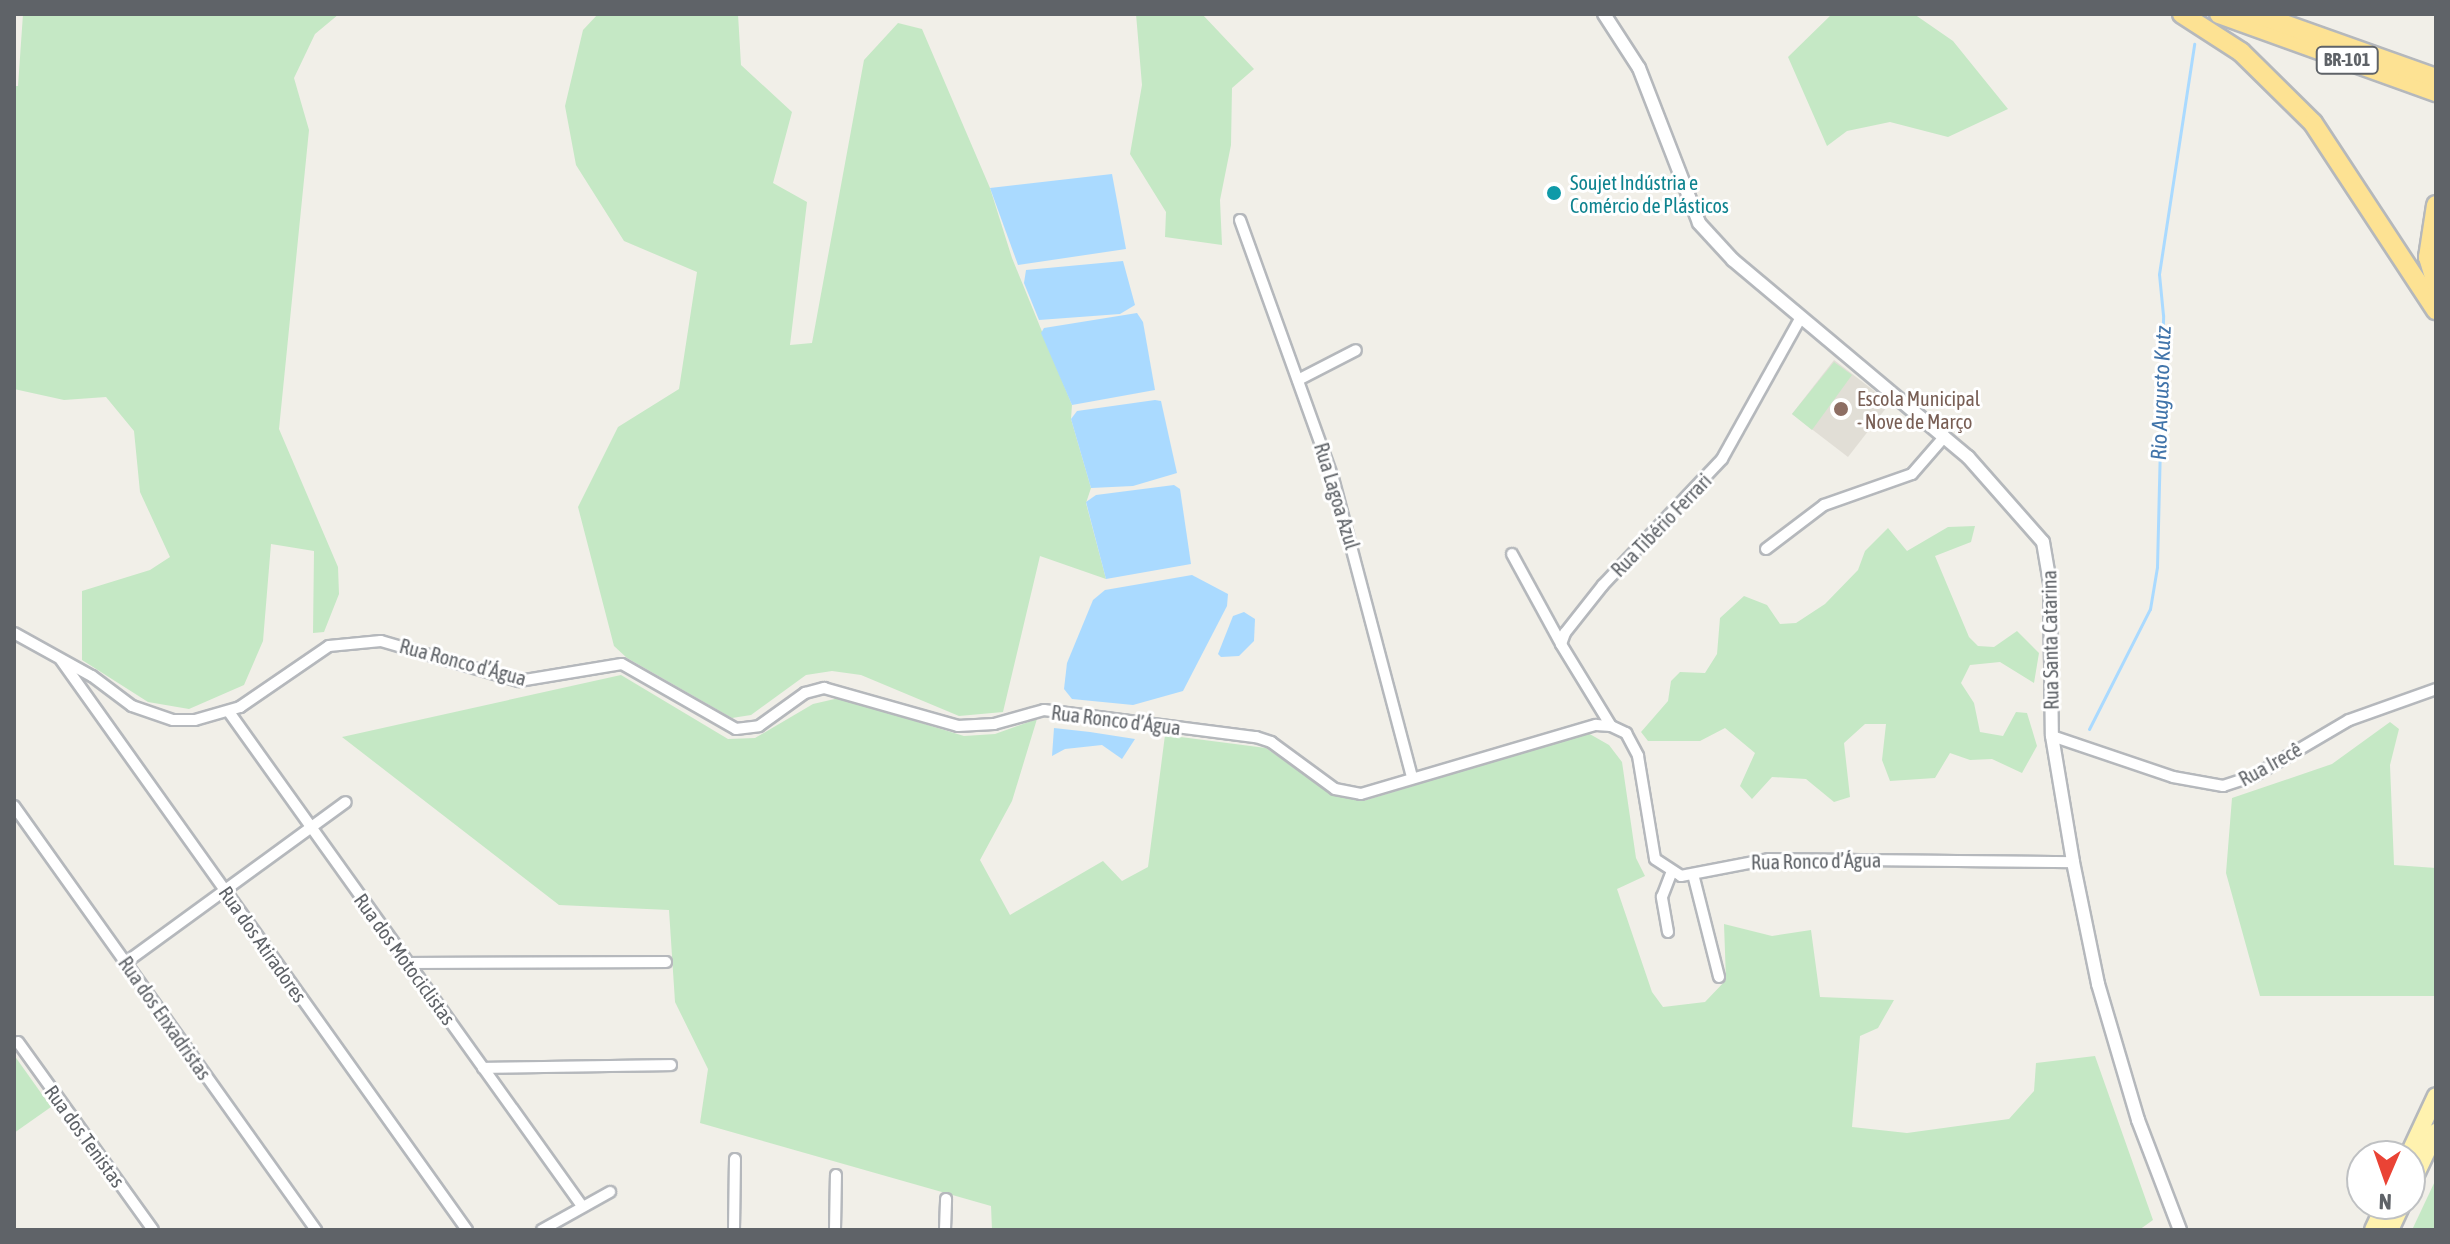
<!DOCTYPE html>
<meta charset="utf-8">
<style>
body{margin:0}
#map{position:relative;width:2450px;height:1244px;overflow:hidden;background:#f1efe8;font-family:"Asap Condensed",sans-serif}
div>[style]{position:absolute}
.education>*{inset:0;background:#e1ded6}
.green>*{inset:0;background:#c5e8c5}
.water>*{inset:0;background:#aadaff}
.stream>*{height:3px;margin:-1.5px;padding:0 1.5px;transform-origin:1.5px;border-radius:1.5px;background:#aadaff}
.roads{filter:drop-shadow(2px 0 #b5b8bc) drop-shadow(-2px 0 #b5b8bc) drop-shadow(0 2px #b5b8bc) drop-shadow(0 -2px #b5b8bc)}
.minor>*{height:10px;margin:-5px;padding:0 5px;transform-origin:5px;border-radius:5px;background:#fff}
.tertiary>*{height:12px;margin:-6px;padding:0 6px;transform-origin:6px;border-radius:6px;background:#fff}
.primary>*{height:16px;margin:-8px;padding:0 8px;transform-origin:8px;border-radius:8px;background:#fff2af}
.motorway>*{height:18px;margin:-9px;padding:0 9px;transform-origin:9px;border-radius:9px;background:#fde293}
.dots>*{width:22px;height:22px;translate:-50% -50%;box-sizing:border-box;border:4px solid #fff;border-radius:50%}
span{translate:-50% -50%;white-space:nowrap;text-align:center;line-height:1.15;-webkit-text-stroke:6px #fff;paint-order:stroke}
.shield-label span{padding:2px 6px;background:#fff;border:2px solid;border-radius:6px;-webkit-text-stroke-width:0}
.shield-label{font-size:18px;color:#5f6368;font-weight:700}
.culture-label{font-size:20px;color:#0d838f}
.left{translate:0 -50%;text-align:left}
.education-label{font-size:20px;color:#785e54}
.street-label{font-size:20px;color:#5f6368}
.water-label{font-size:22px;color:#4174aa;font-style:italic}
.frame{position:absolute;inset:0;border:16px solid #5f6368;pointer-events:none}
.north{position:absolute;left:2346px;top:1140px;width:80px;height:80px;box-sizing:border-box;background:#fff;border:2px solid #bfc1c3;border-radius:50%;rotate:182deg;font-size:22px;font-weight:700;line-height:32px;text-align:center;color:#5f6368}
.north::after{content:'';display:block;margin:auto;width:28px;height:36px;background:#ea4335;clip-path:polygon(50% 0,100% 100%,50% 72%,0 100%)}
</style>
<div id="map">
<div class="education">
<i style="clip-path:polygon(1834px 360px,1890px 403px,1848px 457px,1792px 414px)"></i>
</div>
<div class="green">
<i style="clip-path:polygon(23px 14px,339px 14px,315px 34px,294px 78px,309px 130px,279px 429px,338px 567px,339px 594px,324px 632px,313px 633px,314px 551px,271px 544px,263px 641px,244px 685px,189px 709px,148px 702px,82px 660px,82px 591px,150px 570px,170px 557px,140px 492px,134px 431px,106px 397px,64px 400px,14px 389px,14px 86px,18px 86px)"></i>
<i style="clip-path:polygon(598px 14px,738px 14px,741px 65px,792px 112px,773px 183px,807px 202px,790px 345px,812px 343px,864px 60px,898px 23px,922px 29px,990px 188px,1012px 258px,1072px 405px,1071px 419px,1091px 488px,1086px 503px,1106px 579px,1040px 556px,1003px 712px,959px 716px,861px 675px,832px 671px,806px 675px,751px 715px,732px 718px,627px 658px,614px 646px,578px 507px,618px 427px,679px 389px,697px 272px,624px 241px,576px 165px,565px 106px,583px 30px)"></i>
<i style="clip-path:polygon(1136px 14px,1202px 14px,1254px 69px,1232px 88px,1231px 145px,1220px 200px,1222px 245px,1165px 237px,1166px 212px,1130px 154px,1142px 85px)"></i>
<i style="clip-path:polygon(1832px 14px,1914px 14px,1953px 41px,2008px 109px,1948px 137px,1890px 122px,1847px 131px,1827px 146px,1788px 57px)"></i>
<i style="clip-path:polygon(1834px 362px,1852px 375px,1812px 430px,1792px 414px)"></i>
<i style="clip-path:polygon(1975px 526px,1971px 542px,1935px 556px,1969px 637px,1978px 646px,1994px 647px,2017px 631px,2039px 653px,2034px 683px,2000px 662px,1970px 665px,1961px 683px,1974px 703px,1980px 732px,2003px 736px,2016px 712px,2027px 713px,2037px 746px,2022px 773px,1992px 759px,1970px 760px,1950px 753px,1935px 778px,1890px 781px,1882px 760px,1886px 724px,1865px 724px,1844px 743px,1850px 797px,1834px 802px,1806px 779px,1772px 777px,1752px 799px,1740px 786px,1755px 753px,1725px 728px,1700px 741px,1648px 741px,1641px 732px,1668px 701px,1671px 681px,1680px 672px,1705px 673px,1717px 654px,1720px 618px,1744px 596px,1767px 605px,1780px 624px,1796px 623px,1825px 604px,1858px 570px,1865px 551px,1888px 528px,1907px 551px,1948px 527px)"></i>
<i style="clip-path:polygon(621px 675px,728px 739px,755px 738px,813px 704px,839px 698px,964px 736px,995px 734px,1037px 719px,1012px 801px,980px 860px,1010px 915px,1103px 861px,1122px 881px,1148px 867px,1165px 735px,1266px 748px,1333px 795px,1363px 801px,1588px 733px,1609px 745px,1622px 762px,1636px 858px,1645px 876px,1617px 889px,1652px 992px,1663px 1007px,1705px 1002px,1726px 980px,1724px 924px,1772px 936px,1811px 930px,1820px 997px,1894px 1000px,1878px 1028px,1860px 1036px,1852px 1127px,1907px 1133px,2009px 1119px,2034px 1091px,2036px 1063px,2095px 1056px,2153px 1220px,2139px 1230px,992px 1230px,991px 1206px,700px 1123px,708px 1069px,675px 1002px,669px 910px,559px 905px,342px 737px)"></i>
<i style="clip-path:polygon(2390px 722px,2399px 729px,2390px 765px,2394px 865px,2436px 868px,2436px 996px,2260px 996px,2226px 873px,2232px 798px,2332px 764px)"></i>
<i style="clip-path:polygon(14px 1055px,51px 1107px,14px 1133px)"></i>
<i style="clip-path:polygon(2436px 1179px,2436px 1230px,2412px 1230px)"></i>
</div>
<div class="water">
<i style="clip-path:polygon(1112px 174px,1126px 249px,1018px 265px,990px 188px)"></i>
<i style="clip-path:polygon(1123px 261px,1135px 305px,1120px 314px,1039px 320px,1024px 283px,1026px 270px)"></i>
<i style="clip-path:polygon(1137px 313px,1143px 322px,1155px 390px,1072px 405px,1041px 333px,1044px 328px)"></i>
<i style="clip-path:polygon(1155px 400px,1161px 401px,1177px 473px,1133px 486px,1091px 488px,1071px 419px,1077px 411px)"></i>
<i style="clip-path:polygon(1174px 485px,1180px 489px,1191px 564px,1106px 579px,1086px 502px,1096px 495px)"></i>
<i style="clip-path:polygon(1192px 575px,1228px 594px,1227px 606px,1183px 691px,1133px 705px,1072px 699px,1064px 689px,1067px 663px,1093px 600px,1105px 590px)"></i>
<i style="clip-path:polygon(1244px 612px,1255px 619px,1254px 641px,1239px 656px,1221px 657px,1218px 654px,1233px 616px)"></i>
<i style="clip-path:polygon(1054px 728px,1090px 732px,1135px 739px,1122px 759px,1102px 745px,1065px 749px,1052px 756px)"></i>
</div>
<div class="stream">
<i style="left:2089px;top:729px;width:135px;rotate:-63.1deg"></i>
<i style="left:2150px;top:609px;width:43px;rotate:-80.5deg"></i>
<i style="left:2157px;top:567px;width:252px;rotate:-88.6deg"></i>
<i style="left:2163px;top:315px;width:41px;rotate:-95.6deg"></i>
<i style="left:2159px;top:274px;width:233px;rotate:-81.3deg"></i>
</div>
<div class="roads">
<div class="minor">
<i style="left:1240px;top:220px;width:274px;rotate:70.2deg"></i>
<i style="left:1333px;top:478px;width:310px;rotate:75.2deg"></i>
<i style="left:1298px;top:380px;width:65px;rotate:-27.3deg"></i>
<i style="left:1766px;top:549px;width:73px;rotate:-37.2deg"></i>
<i style="left:1824px;top:505px;width:93px;rotate:-19.4deg"></i>
<i style="left:1912px;top:474px;width:50px;rotate:-49deg"></i>
<i style="left:1512px;top:554px;width:102px;rotate:61.4deg"></i>
<i style="left:14px;top:633px;width:89px;rotate:28.9deg"></i>
<i style="left:92px;top:676px;width:50px;rotate:36.9deg"></i>
<i style="left:132px;top:706px;width:43px;rotate:18.9deg"></i>
<i style="left:173px;top:720px;width:22px"></i>
<i style="left:195px;top:720px;width:47px;rotate:-16.1deg"></i>
<i style="left:240px;top:707px;width:108px;rotate:-34.4deg"></i>
<i style="left:329px;top:646px;width:52px;rotate:-5.5deg"></i>
<i style="left:381px;top:641px;width:144px;rotate:16.2deg"></i>
<i style="left:519px;top:681px;width:104px;rotate:-9.4deg"></i>
<i style="left:622px;top:664px;width:131px;rotate:29.7deg"></i>
<i style="left:736px;top:729px;width:23px;rotate:-7deg"></i>
<i style="left:759px;top:726px;width:57px;rotate:-35.7deg"></i>
<i style="left:805px;top:693px;width:20px;rotate:-15deg"></i>
<i style="left:824px;top:688px;width:139px;rotate:15.8deg"></i>
<i style="left:958px;top:726px;width:36px;rotate:-3deg"></i>
<i style="left:994px;top:724px;width:52px;rotate:-15.6deg"></i>
<i style="left:1044px;top:710px;width:214px;rotate:7.3deg"></i>
<i style="left:1256px;top:737px;width:16px;rotate:18deg"></i>
<i style="left:1271px;top:742px;width:79px;rotate:36.3deg"></i>
<i style="left:1335px;top:789px;width:26px;rotate:11deg"></i>
<i style="left:1361px;top:794px;width:245px;rotate:-16.4deg"></i>
<i style="left:1596px;top:725px;width:15px;rotate:4deg"></i>
<i style="left:1611px;top:726px;width:17px;rotate:25deg"></i>
<i style="left:1626px;top:733px;width:26px;rotate:62deg"></i>
<i style="left:1638px;top:756px;width:104px;rotate:80.6deg"></i>
<i style="left:1655px;top:859px;width:31px;rotate:33deg"></i>
<i style="left:1681px;top:876px;width:90px;rotate:-10.9deg"></i>
<i style="left:1769px;top:859px;width:304px;rotate:0.6deg"></i>
<i style="left:61px;top:660px;width:700px;rotate:54.54deg"></i>
<i style="left:229px;top:712px;width:607px;rotate:54.45deg"></i>
<i style="left:1611px;top:726px;width:96px;rotate:-121.4deg"></i>
<i style="left:1561px;top:644px;width:12px;rotate:-70deg"></i>
<i style="left:1565px;top:633px;width:61px;rotate:-51.6deg"></i>
<i style="left:1603px;top:585px;width:173px;rotate:-46.6deg"></i>
<i style="left:1722px;top:459px;width:162px;rotate:-60.9deg"></i>
<i style="left:2052px;top:736px;width:128px;rotate:18.7deg"></i>
<i style="left:2173px;top:777px;width:51px;rotate:10.2deg"></i>
<i style="left:2223px;top:786px;width:33px;rotate:-18deg"></i>
<i style="left:2254px;top:776px;width:110px;rotate:-30.5deg"></i>
<i style="left:2349px;top:720px;width:92px;rotate:-19.6deg"></i>
<i style="left:14px;top:806px;width:521px;rotate:54.54deg"></i>
<i style="left:1694px;top:878px;width:102px;rotate:75.8deg"></i>
<i style="left:1668px;top:932px;width:36px;rotate:-100deg"></i>
<i style="left:1662px;top:897px;width:26px;rotate:-69deg"></i>
<i style="left:125px;top:963px;width:273px;rotate:-36.1deg"></i>
<i style="left:408px;top:963px;width:258px;rotate:-0.2deg"></i>
<i style="left:18px;top:1042px;width:231px;rotate:54.3deg"></i>
<i style="left:483px;top:1068px;width:188px;rotate:-0.9deg"></i>
<i style="left:542px;top:1230px;width:78px;rotate:-29.2deg"></i>
<i style="left:734px;top:1230px;width:71px;rotate:-89.2deg"></i>
<i style="left:835px;top:1230px;width:55px;rotate:-89deg"></i>
<i style="left:945px;top:1230px;width:31px;rotate:-88deg"></i>
</div>
<div class="tertiary">
<i style="left:1604px;top:14px;width:64px;rotate:57.1deg"></i>
<i style="left:1639px;top:68px;width:166px;rotate:68.8deg"></i>
<i style="left:1699px;top:223px;width:50px;rotate:47.4deg"></i>
<i style="left:1733px;top:260px;width:307px;rotate:40deg"></i>
<i style="left:1968px;top:457px;width:113px;rotate:48.6deg"></i>
<i style="left:2043px;top:542px;width:42px;rotate:80.3deg"></i>
<i style="left:2050px;top:583px;width:153px;rotate:89.3deg"></i>
<i style="left:2052px;top:736px;width:128px;rotate:80.5deg"></i>
<i style="left:2073px;top:862px;width:125px;rotate:78.4deg"></i>
<i style="left:2098px;top:984px;width:142px;rotate:73.6deg"></i>
<i style="left:2138px;top:1120px;width:118px;rotate:69.1deg"></i>
</div>
<div class="primary">
<i style="left:2408px;top:1156px;width:66px;rotate:-65deg"></i>
<i style="left:2410px;top:1187px;width:61px;rotate:-64.7deg"></i>
<i style="left:2373px;top:1230px;width:29px;rotate:-65deg"></i>
<i style="left:2390px;top:1230px;width:29px;rotate:-65deg"></i>
</div>
<div class="motorway">
<i style="left:2182px;top:14px;width:70px;rotate:32.8deg"></i>
<i style="left:2241px;top:52px;width:101px;rotate:44.6deg"></i>
<i style="left:2313px;top:123px;width:224px;rotate:56.7deg"></i>
<i style="left:2219px;top:14px;width:231px;rotate:19.8deg"></i>
<i style="left:2256px;top:14px;width:191px;rotate:19.6deg"></i>
<i style="left:2436px;top:205px;width:53px;rotate:98.7deg"></i>
<i style="left:2428px;top:257px;width:28px;rotate:73deg"></i>
</div>
</div>
<div class="dots">
<i style="left:1554px;top:193px;background:#0f9aa8"></i>
<i style="left:1841px;top:409px;background:#8d6e63"></i>
</div>
<div class="shield-label">
<span style="left:2347px;top:60px">BR-101</span>
</div>
<div class="culture-label">
<span class="left" style="left:1570px;top:194px">Soujet Indústria e<br>Comércio de Plásticos</span>
</div>
<div class="education-label">
<span class="left" style="left:1857px;top:410px">Escola Municipal<br>- Nove de Março</span>
</div>
<div class="street-label">
<span style="left:1337px;top:496px;rotate:73deg">Rua Lagoa Azul</span>
<span style="left:1661px;top:525px;rotate:-46deg">Rua Tibério Ferrari</span>
<span style="left:2050px;top:640px;rotate:-91deg">Rua Santa Catarina</span>
<span style="left:463px;top:662px;rotate:15deg">Rua Ronco d’Água</span>
<span style="left:1116px;top:720px;rotate:7deg">Rua Ronco d’Água</span>
<span style="left:2270px;top:764px;rotate:-29deg">Rua Irecê</span>
<span style="left:1816px;top:861px;rotate:-1deg">Rua Ronco d’Água</span>
<span style="left:263px;top:944px;rotate:55deg">Rua dos Atiradores</span>
<span style="left:405px;top:959px;rotate:54deg">Rua dos Motociclistas</span>
<span style="left:165px;top:1018px;rotate:55deg">Rua dos Enxadristas</span>
<span style="left:85px;top:1136px;rotate:54deg">Rua dos Tenistas</span>
</div>
<div class="water-label">
<span style="left:2161px;top:393px;rotate:-88deg">Rio Augusto Kutz</span>
</div>
<div class="frame"></div>
<div class="north">N</div>
</div>
